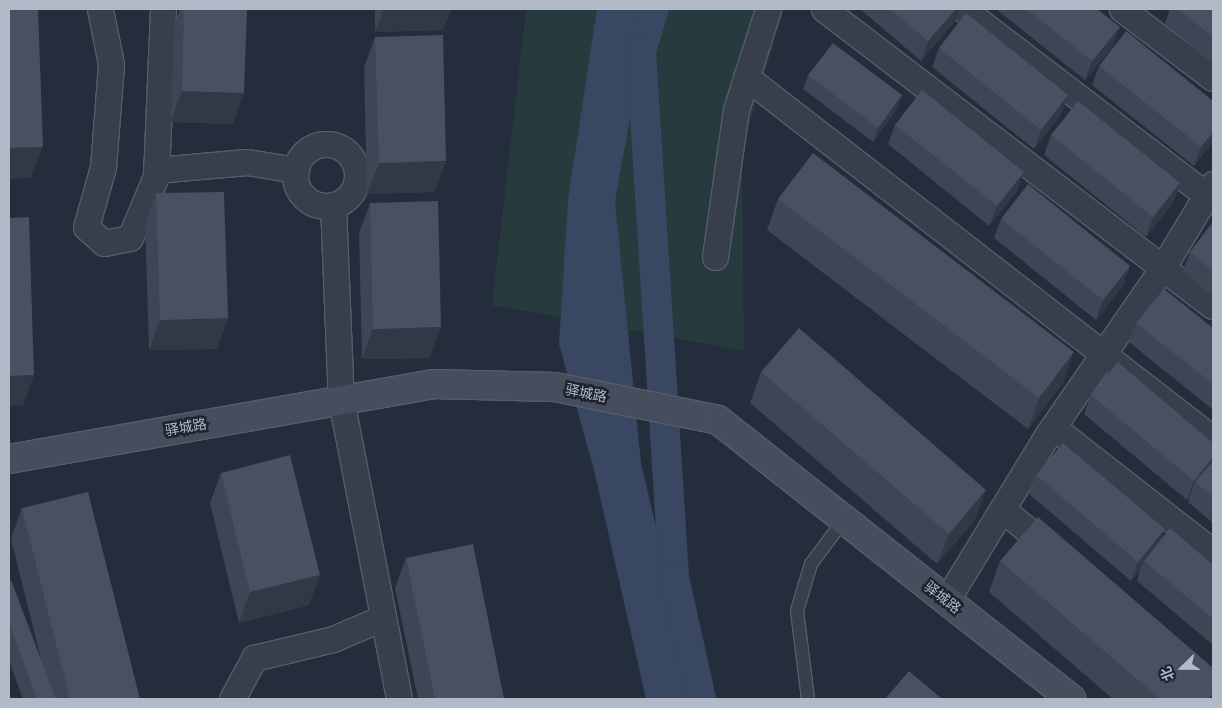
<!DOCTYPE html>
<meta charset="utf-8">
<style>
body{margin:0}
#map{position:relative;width:1222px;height:708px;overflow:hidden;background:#242d3b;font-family:"Alegreya Sans","Noto Sans SC",sans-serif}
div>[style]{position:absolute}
.green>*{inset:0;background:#273a3d}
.water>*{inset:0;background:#394762}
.canal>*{height:30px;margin:-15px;padding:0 15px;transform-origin:15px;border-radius:15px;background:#394762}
.roads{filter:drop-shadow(1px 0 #565d69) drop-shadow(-1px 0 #565d69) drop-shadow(0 1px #565d69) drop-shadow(0 -1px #565d69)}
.lane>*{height:12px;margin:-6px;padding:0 6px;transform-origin:6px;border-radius:6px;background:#383f4c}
.street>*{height:25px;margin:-12.5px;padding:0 12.5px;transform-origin:12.5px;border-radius:12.5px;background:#383f4c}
.street>.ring{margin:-12.5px;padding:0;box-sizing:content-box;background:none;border:25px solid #383f4c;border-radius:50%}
.secondary>*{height:28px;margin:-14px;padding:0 14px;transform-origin:14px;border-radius:14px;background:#464e5e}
.wall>*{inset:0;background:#3e4554}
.shaded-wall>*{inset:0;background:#323845}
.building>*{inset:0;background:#485062}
span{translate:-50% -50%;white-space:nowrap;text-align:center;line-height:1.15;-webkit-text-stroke:5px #1d2430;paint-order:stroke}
.street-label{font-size:14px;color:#b3bac7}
.frame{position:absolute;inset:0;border:10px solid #b3bac7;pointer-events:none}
.north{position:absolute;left:1157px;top:643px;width:50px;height:50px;-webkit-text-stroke:4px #1d2430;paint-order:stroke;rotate:248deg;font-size:14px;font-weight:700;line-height:20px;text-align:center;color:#b3bac7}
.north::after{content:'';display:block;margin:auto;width:18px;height:22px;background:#b3bac7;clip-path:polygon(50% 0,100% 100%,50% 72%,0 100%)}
</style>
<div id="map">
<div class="green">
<i style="clip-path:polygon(526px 9px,784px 9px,742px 150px,744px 351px,492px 305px)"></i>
</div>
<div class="water">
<i style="clip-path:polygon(597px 9px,650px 9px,615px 201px,641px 463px,696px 699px,646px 699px,594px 470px,559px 344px,568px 199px)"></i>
</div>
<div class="canal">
<i style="left:654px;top:9px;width:44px;rotate:107.2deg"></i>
<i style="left:641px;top:51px;width:527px;rotate:86.41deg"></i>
<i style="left:674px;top:577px;width:125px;rotate:77.5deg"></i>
</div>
<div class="roads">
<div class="lane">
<i style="left:808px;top:699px;width:89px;rotate:-97.1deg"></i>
<i style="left:797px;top:611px;width:49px;rotate:-73.4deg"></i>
<i style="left:811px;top:564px;width:54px;rotate:-53.3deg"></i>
</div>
<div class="street">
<i style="left:100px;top:9px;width:56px;rotate:78.7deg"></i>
<i style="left:111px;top:64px;width:103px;rotate:94.4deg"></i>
<i style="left:103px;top:167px;width:62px;rotate:105.8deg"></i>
<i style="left:86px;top:227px;width:24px;rotate:42deg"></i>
<i style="left:104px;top:243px;width:26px;rotate:-11deg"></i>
<i style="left:130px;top:238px;width:67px;rotate:-67.2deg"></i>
<i style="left:156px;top:176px;width:167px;rotate:-87.6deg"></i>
<i style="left:824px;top:9px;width:489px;rotate:37.4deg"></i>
<i style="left:963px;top:9px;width:315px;rotate:37.4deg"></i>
<i style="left:1122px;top:9px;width:114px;rotate:37.2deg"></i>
<i style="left:746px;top:77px;width:591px;rotate:37.78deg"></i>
<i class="ring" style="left:295px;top:144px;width:37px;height:37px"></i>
<i style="left:156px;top:170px;width:91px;rotate:-5deg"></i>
<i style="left:247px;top:162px;width:50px;rotate:9.3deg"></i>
<i style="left:333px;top:205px;width:195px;rotate:87.7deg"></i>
<i style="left:341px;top:400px;width:305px;rotate:79deg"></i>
<i style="left:715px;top:257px;width:148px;rotate:-81.9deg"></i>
<i style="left:736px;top:110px;width:106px;rotate:-72.4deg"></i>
<i style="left:1053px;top:427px;width:203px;rotate:38deg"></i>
<i style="left:1002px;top:509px;width:66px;rotate:39.5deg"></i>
<i style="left:946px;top:601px;width:196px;rotate:-58.6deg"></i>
<i style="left:1048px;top:434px;width:203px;rotate:-55.4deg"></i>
<i style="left:1163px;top:267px;width:97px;rotate:-58.9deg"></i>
<i style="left:232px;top:699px;width:47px;rotate:-61.8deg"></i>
<i style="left:254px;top:658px;width:81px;rotate:-13.5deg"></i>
<i style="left:333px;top:639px;width:53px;rotate:-23.2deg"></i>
</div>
<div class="secondary">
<i style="left:9px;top:459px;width:431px;rotate:-10deg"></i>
<i style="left:433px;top:384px;width:122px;rotate:1.4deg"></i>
<i style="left:555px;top:387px;width:166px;rotate:11.4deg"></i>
<i style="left:718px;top:420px;width:450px;rotate:38.3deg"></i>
</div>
</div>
<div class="wall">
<i style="clip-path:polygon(180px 9px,247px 9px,233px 124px,171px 122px,174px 26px)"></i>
<i style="clip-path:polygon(375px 9px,451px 9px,443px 30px,375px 32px)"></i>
<i style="clip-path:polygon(860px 9px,960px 9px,956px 20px,921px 61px)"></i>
<i style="clip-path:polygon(996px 9px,1097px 9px,1113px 46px,1085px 80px)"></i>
<i style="clip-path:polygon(1170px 9px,1213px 9px,1213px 63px,1165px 24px)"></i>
<i style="clip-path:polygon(375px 37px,435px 192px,367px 194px,364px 67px)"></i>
<i style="clip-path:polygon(939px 48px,1061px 115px,1034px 149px,932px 67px)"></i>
<i style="clip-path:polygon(1099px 66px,1213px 101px,1213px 142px,1194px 166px,1092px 85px)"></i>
<i style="clip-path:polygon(808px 75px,902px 95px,897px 109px,873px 142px,803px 89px)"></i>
<i style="clip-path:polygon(895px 125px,1024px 172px,1017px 191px,989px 226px,888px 144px)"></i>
<i style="clip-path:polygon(1051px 135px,1180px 183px,1173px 202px,1146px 237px,1044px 155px)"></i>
<i style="clip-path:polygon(156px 193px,228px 318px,217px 349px,149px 350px,145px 224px)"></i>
<i style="clip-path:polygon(778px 199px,1063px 383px,1028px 429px,767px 230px)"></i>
<i style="clip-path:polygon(370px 203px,430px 358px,362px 359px,359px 233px)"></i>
<i style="clip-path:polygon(1001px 219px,1130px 266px,1123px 285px,1096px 320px,994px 238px)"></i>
<i style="clip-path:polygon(1213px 222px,1213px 296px,1183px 271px,1190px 252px)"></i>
<i style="clip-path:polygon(1136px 323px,1213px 328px,1213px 410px,1129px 342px)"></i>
<i style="clip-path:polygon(761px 372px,975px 520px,937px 564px,750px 403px)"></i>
<i style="clip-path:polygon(1091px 395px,1213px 443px,1213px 523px,1188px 502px,1190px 496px,1187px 500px,1084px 414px)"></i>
<i style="clip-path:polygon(221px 473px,309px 605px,239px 623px,210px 503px)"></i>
<i style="clip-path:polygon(1036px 475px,1165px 529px,1161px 539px,1213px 565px,1213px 645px,1137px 581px,1140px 570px,1131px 581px,1029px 494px)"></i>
<i style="clip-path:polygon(22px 508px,140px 699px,23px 699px,9px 661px,9px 581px,42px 663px,11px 539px)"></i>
<i style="clip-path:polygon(406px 558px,504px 699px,418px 699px,395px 588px)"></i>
<i style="clip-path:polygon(1000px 561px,1213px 699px,1113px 699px,989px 592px)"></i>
</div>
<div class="shaded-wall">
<i style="clip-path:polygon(384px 9px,451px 9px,443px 30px,375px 32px)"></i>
<i style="clip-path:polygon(956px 9px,960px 9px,956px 20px,921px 61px,928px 41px)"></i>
<i style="clip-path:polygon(1120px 27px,1113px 46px,1085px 80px,1092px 61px)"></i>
<i style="clip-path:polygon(182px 91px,244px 93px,233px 124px,171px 122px)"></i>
<i style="clip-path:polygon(902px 95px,897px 109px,873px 142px,878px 128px)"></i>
<i style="clip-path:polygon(1068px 95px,1061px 115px,1034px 149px,1041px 130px)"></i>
<i style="clip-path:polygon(1213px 132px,1213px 142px,1194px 166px,1201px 147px)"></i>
<i style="clip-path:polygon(43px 147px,31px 178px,9px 179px,9px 148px)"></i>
<i style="clip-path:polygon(446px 161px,435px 192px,367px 194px,379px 163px)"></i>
<i style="clip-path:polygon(1024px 172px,1017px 191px,989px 226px,997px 206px)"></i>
<i style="clip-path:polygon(1180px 183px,1173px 202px,1146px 237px,1153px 217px)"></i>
<i style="clip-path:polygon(1130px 266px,1123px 285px,1096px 320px,1103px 300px)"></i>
<i style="clip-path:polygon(228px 318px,217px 349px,149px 350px,160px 320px)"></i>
<i style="clip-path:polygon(441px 327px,430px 358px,362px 359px,373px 329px)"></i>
<i style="clip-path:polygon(1074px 352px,1063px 383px,1028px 429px,1039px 398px)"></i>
<i style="clip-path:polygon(34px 375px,23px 406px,9px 406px,9px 376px)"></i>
<i style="clip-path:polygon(1213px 457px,1213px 468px,1195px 482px,1190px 496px,1187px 500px,1194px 481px)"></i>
<i style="clip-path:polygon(986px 490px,975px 520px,937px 564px,949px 534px)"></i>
<i style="clip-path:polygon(1165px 529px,1158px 549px,1144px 561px,1140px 570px,1131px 581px,1138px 562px)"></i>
<i style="clip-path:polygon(320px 575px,309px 605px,239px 623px,250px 592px)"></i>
<i style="clip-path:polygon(1213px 693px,1213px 699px,1208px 699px)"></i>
</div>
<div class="building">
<i style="clip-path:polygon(9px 9px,38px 9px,43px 147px,9px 148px)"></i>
<i style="clip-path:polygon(184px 9px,247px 9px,244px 93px,182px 91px)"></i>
<i style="clip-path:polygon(890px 9px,956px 9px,928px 41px)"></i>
<i style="clip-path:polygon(1027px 9px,1097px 9px,1120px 27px,1092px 61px)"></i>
<i style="clip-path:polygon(1178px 9px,1213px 9px,1213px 37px)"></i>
<i style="clip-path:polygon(966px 13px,1068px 95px,1041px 130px,939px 48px)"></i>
<i style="clip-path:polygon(1126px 31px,1213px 101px,1213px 132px,1201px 147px,1099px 66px)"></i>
<i style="clip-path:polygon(443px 35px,446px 161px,379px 163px,375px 37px)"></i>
<i style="clip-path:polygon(833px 43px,902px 95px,878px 128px,808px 75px)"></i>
<i style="clip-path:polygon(922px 90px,1024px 172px,997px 206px,895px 125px)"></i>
<i style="clip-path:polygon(1078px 101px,1180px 183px,1153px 217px,1051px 135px)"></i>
<i style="clip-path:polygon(813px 153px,1074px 352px,1039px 398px,778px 199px)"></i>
<i style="clip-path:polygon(1028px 184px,1130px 266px,1103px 300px,1001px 219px)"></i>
<i style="clip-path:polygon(224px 192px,228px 318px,160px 320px,156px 193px)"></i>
<i style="clip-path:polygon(438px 201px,441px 327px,373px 329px,370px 203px)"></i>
<i style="clip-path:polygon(29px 217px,34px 375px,9px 376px,9px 218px)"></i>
<i style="clip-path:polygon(1213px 222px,1213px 271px,1190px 252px)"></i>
<i style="clip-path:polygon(1164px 289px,1213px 328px,1213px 384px,1136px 323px)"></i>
<i style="clip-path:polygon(799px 328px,986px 490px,949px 534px,761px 372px)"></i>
<i style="clip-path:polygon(1118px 362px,1213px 443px,1213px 457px,1194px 481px,1091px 395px)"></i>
<i style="clip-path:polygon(1063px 443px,1165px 529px,1138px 562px,1036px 475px)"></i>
<i style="clip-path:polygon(290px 455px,320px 575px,250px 592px,221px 473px)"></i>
<i style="clip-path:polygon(1213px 461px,1213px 497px,1195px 482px)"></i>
<i style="clip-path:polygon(88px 492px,140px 699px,70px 699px,22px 508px)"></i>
<i style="clip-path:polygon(1038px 517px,1213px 668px,1213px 693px,1208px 699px,1160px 699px,1000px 561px)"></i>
<i style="clip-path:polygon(1170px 528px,1213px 565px,1213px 619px,1144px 561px)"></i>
<i style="clip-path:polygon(473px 544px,504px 699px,435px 699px,406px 558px)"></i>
<i style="clip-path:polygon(11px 580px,56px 699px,37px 699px,9px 623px,9px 581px)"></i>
<i style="clip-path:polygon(909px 671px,942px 699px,885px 699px)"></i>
</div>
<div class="street-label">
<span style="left:586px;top:394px;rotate:11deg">驿城路</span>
<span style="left:186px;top:428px;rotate:-10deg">驿城路</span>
<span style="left:942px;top:598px;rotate:38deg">驿城路</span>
</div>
<div class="frame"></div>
<div class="north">北</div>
</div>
